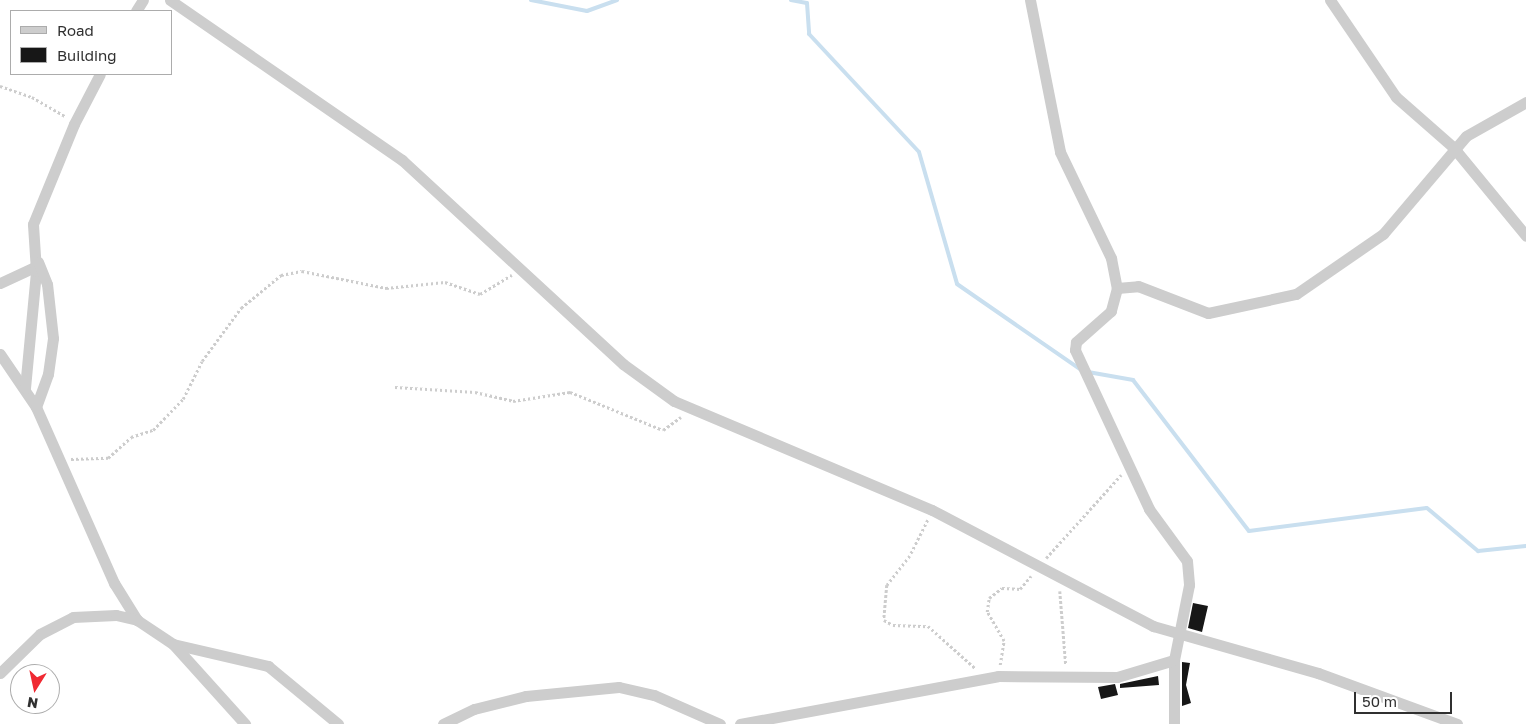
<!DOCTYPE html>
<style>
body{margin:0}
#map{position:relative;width:1526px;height:724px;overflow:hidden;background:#fff;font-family:"Golos Text",sans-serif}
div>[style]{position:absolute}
.stream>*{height:4px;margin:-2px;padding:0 2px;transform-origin:2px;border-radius:2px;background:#c9dfef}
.building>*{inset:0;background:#171717}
.path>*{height:2.5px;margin-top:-1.25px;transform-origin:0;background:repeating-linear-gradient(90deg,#cdcdcd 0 2.5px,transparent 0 5px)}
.minor>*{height:11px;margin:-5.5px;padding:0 5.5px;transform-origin:5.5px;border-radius:5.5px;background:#cdcdcd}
span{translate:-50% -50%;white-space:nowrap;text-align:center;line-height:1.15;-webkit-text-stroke:5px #fff;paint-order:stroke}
.legend{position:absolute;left:10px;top:10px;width:162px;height:65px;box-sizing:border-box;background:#fff;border:1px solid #acacac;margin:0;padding:6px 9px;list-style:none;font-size:15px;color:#303030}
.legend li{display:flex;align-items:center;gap:10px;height:25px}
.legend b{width:25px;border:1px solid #acacac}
.north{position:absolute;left:10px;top:664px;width:50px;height:50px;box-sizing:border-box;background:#fff;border:1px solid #acacac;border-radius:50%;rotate:190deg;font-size:14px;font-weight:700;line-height:20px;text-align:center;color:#303030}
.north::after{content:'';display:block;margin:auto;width:18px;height:22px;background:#f02a33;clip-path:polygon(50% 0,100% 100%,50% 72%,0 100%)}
.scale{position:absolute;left:1354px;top:692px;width:98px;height:22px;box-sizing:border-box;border:2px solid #303030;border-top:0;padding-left:6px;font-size:15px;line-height:18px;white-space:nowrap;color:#303030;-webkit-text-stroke:4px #fff;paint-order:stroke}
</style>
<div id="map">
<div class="stream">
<i style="left:531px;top:0;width:57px;rotate:11.1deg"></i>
<i style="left:587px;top:11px;width:32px;rotate:-20deg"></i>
<i style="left:791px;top:0;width:16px;rotate:11deg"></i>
<i style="left:807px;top:3px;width:31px;rotate:86deg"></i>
<i style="left:809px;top:34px;width:161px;rotate:47deg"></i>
<i style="left:919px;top:152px;width:137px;rotate:73.9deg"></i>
<i style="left:957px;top:284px;width:151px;rotate:34.7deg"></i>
<i style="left:1088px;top:372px;width:46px;rotate:10.1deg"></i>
<i style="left:1133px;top:380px;width:190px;rotate:52.5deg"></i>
<i style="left:1249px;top:531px;width:179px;rotate:-7.4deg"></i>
<i style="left:1427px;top:508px;width:67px;rotate:40.1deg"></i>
<i style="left:1478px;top:551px;width:48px;rotate:-5.9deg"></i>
</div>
<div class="building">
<i style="clip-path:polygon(1193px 603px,1208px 606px,1202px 632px,1188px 628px)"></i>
<i style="clip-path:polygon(1182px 662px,1190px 663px,1186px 685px,1191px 703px,1182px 706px)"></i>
<i style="clip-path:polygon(1158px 676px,1159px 685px,1120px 688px,1120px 684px)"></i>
<i style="clip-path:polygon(1115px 684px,1118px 695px,1101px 699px,1098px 687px)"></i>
</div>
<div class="path">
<i style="left:0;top:86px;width:34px;rotate:19deg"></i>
<i style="left:32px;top:97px;width:38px;rotate:30deg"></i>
<i style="left:395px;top:387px;width:80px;rotate:3.6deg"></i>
<i style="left:475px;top:392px;width:39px;rotate:13deg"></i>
<i style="left:513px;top:401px;width:58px;rotate:-9deg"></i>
<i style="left:570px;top:392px;width:100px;rotate:22.2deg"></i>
<i style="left:663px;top:430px;width:22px;rotate:-36deg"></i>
<i style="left:71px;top:459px;width:37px;rotate:-2deg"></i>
<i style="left:108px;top:458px;width:31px;rotate:-42deg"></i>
<i style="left:131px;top:437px;width:23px;rotate:-18deg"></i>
<i style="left:153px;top:430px;width:43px;rotate:-45.9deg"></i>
<i style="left:183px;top:399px;width:42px;rotate:-63.4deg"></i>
<i style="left:202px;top:361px;width:66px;rotate:-53.7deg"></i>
<i style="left:241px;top:308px;width:52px;rotate:-39.5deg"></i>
<i style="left:281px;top:275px;width:21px;rotate:-11deg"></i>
<i style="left:302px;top:271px;width:86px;rotate:11.4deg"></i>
<i style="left:386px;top:288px;width:59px;rotate:-5.8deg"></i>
<i style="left:445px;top:282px;width:37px;rotate:19deg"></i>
<i style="left:480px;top:294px;width:37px;rotate:-31deg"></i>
<i style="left:928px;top:520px;width:40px;rotate:116.6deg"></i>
<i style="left:910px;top:556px;width:37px;rotate:128deg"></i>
<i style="left:887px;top:585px;width:35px;rotate:95deg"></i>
<i style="left:884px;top:620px;width:10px;rotate:29deg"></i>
<i style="left:893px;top:625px;width:35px;rotate:2deg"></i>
<i style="left:928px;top:626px;width:63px;rotate:41.8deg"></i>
<i style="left:1046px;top:558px;width:112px;rotate:-47.9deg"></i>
<i style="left:1060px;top:591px;width:74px;rotate:85.4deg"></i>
<i style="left:1000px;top:665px;width:24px;rotate:-81deg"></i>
<i style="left:1004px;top:641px;width:34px;rotate:-120deg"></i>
<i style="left:987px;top:612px;width:14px;rotate:-82deg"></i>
<i style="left:989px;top:598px;width:16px;rotate:-38deg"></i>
<i style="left:1002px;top:588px;width:18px;rotate:3deg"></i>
<i style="left:1020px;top:589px;width:17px;rotate:-50deg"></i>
</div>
<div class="minor">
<i style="left:170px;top:0;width:282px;rotate:34.6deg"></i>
<i style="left:402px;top:160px;width:301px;rotate:42.7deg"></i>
<i style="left:623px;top:364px;width:63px;rotate:36deg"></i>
<i style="left:674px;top:401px;width:280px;rotate:22.9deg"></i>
<i style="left:932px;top:510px;width:250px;rotate:27.7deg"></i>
<i style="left:1153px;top:626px;width:172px;rotate:15.9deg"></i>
<i style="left:1318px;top:673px;width:148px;rotate:20.1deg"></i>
<i style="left:1030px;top:0;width:155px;rotate:78.8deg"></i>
<i style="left:1060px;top:152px;width:118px;rotate:64.3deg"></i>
<i style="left:1111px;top:258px;width:31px;rotate:79deg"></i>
<i style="left:1117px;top:288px;width:24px;rotate:105deg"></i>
<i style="left:1111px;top:311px;width:47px;rotate:138.5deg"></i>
<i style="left:1076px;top:342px;width:8px;rotate:97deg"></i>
<i style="left:1075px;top:350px;width:175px;rotate:65deg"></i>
<i style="left:1149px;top:509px;width:64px;rotate:53.8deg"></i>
<i style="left:1187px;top:561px;width:24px;rotate:85deg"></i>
<i style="left:1189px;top:585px;width:76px;rotate:101.3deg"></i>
<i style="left:1174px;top:660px;width:64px;rotate:90deg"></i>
<i style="left:1330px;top:0;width:117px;rotate:55.8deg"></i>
<i style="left:1396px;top:97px;width:76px;rotate:41.3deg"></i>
<i style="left:1453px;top:147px;width:115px;rotate:50.6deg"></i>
<i style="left:136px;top:11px;width:13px;rotate:-58deg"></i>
<i style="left:0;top:283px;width:41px;rotate:-24.7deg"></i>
<i style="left:1117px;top:288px;width:21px;rotate:-5deg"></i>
<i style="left:1138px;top:286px;width:75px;rotate:21.1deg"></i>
<i style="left:1208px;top:313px;width:90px;rotate:-12.2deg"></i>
<i style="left:1296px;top:294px;width:106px;rotate:-34.6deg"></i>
<i style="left:1383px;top:234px;width:128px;rotate:-49.7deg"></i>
<i style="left:1466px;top:136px;width:69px;rotate:-29.5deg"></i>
<i style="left:0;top:354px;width:64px;rotate:55.8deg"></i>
<i style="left:36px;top:407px;width:193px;rotate:66.1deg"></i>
<i style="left:114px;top:583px;width:44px;rotate:58.1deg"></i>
<i style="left:25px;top:388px;width:118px;rotate:-84.6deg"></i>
<i style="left:36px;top:271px;width:47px;rotate:-93.7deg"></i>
<i style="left:33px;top:224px;width:108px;rotate:-67.7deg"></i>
<i style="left:74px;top:124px;width:56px;rotate:-62.5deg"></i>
<i style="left:36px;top:407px;width:35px;rotate:-70deg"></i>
<i style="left:48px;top:374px;width:36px;rotate:-82deg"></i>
<i style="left:53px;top:338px;width:54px;rotate:-96.3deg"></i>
<i style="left:47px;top:284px;width:24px;rotate:-112deg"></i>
<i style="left:173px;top:644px;width:98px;rotate:13deg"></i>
<i style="left:268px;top:666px;width:91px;rotate:39.6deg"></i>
<i style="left:0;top:673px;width:56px;rotate:-44.3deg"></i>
<i style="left:40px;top:634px;width:37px;rotate:-27deg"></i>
<i style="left:73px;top:617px;width:43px;rotate:-2.7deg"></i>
<i style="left:116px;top:615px;width:22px;rotate:13deg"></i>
<i style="left:137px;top:620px;width:43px;rotate:33.7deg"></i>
<i style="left:173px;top:644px;width:108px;rotate:48deg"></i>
<i style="left:443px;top:724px;width:34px;rotate:-26deg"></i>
<i style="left:474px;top:709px;width:54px;rotate:-14deg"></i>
<i style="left:526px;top:696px;width:93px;rotate:-5.5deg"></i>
<i style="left:619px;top:687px;width:36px;rotate:13deg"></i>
<i style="left:654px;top:695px;width:72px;rotate:23.7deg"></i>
<i style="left:740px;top:724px;width:262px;rotate:-10.5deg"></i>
<i style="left:998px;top:676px;width:119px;rotate:0.5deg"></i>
<i style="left:1117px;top:677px;width:59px;rotate:-16.6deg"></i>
</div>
<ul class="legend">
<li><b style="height:6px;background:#cdcdcd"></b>Road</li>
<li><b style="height:14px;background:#171717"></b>Building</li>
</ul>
<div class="north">N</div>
<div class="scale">50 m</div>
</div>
